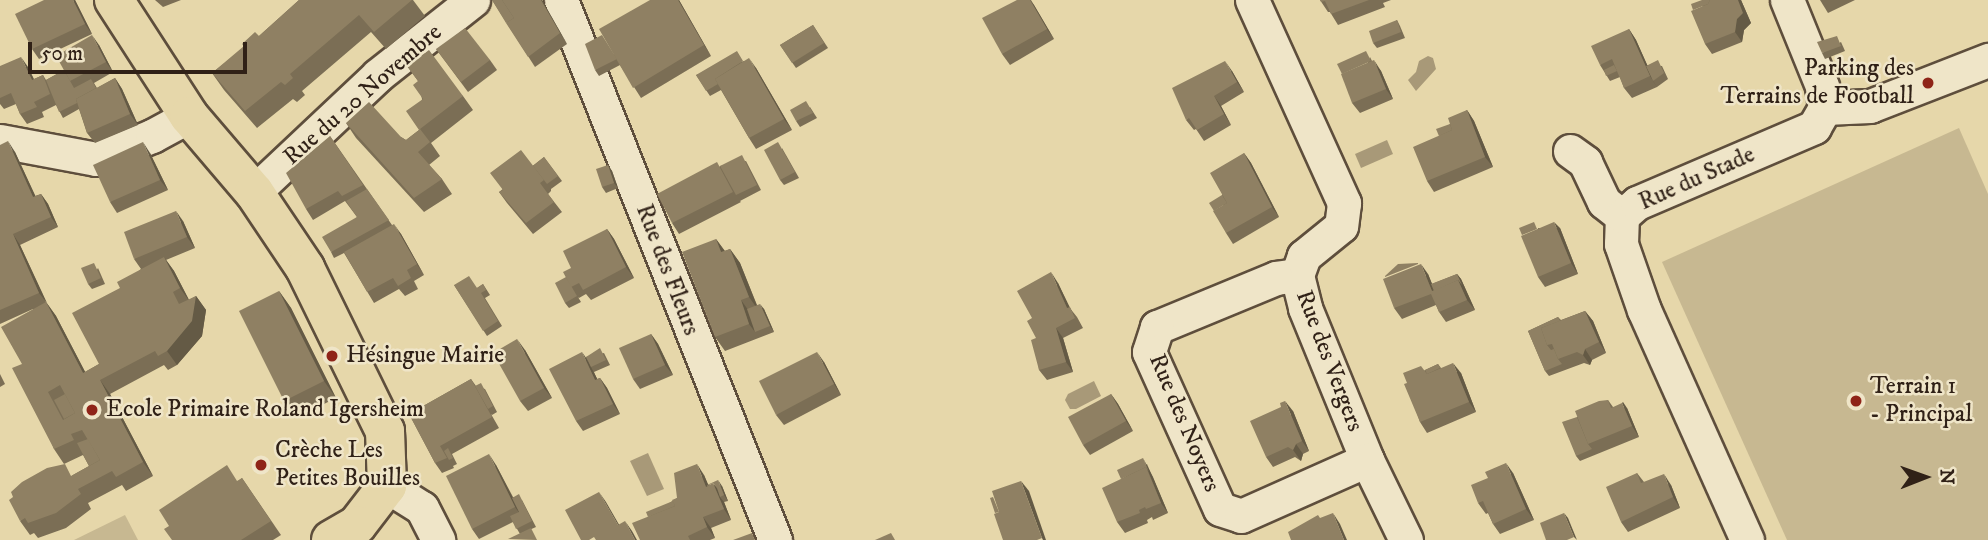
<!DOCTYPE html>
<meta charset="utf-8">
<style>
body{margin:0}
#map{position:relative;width:1988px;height:540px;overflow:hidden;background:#e6d7aa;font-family:"IM FELL DW Pica",serif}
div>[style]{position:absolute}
.green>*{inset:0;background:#c7b891}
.water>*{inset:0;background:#a89978}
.roads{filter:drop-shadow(2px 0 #5e4e3c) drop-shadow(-2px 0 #5e4e3c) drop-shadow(0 2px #5e4e3c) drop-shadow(0 -2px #5e4e3c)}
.minor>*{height:33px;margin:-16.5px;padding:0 16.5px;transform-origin:16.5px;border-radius:16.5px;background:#efe5c8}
.major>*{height:38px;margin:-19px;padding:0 19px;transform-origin:19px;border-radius:19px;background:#e6d7aa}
.wall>*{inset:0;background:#7b6e55}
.shaded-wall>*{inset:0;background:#645a45}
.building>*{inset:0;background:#8f8063}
.dots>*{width:19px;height:19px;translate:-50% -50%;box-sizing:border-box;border:4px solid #efe5c8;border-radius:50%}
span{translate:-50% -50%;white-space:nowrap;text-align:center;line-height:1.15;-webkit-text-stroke:5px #efe5c8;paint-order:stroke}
.poi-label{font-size:24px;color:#302117}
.right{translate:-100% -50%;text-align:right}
.left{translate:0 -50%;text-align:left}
.street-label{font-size:24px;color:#302117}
.north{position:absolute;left:1890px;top:442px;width:70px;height:70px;-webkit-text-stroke:5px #efe5c8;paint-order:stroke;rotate:89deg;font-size:19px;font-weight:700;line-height:28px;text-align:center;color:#302117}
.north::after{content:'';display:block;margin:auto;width:24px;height:32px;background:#302117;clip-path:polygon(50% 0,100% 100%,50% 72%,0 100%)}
.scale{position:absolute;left:28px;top:42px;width:219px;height:32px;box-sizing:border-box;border:4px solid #302117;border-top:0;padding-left:9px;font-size:21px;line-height:24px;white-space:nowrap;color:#302117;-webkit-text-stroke:5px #efe5c8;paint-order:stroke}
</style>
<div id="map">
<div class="green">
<i style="clip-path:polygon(1959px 128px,1988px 194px,1988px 540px,1787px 540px,1662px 262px)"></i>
<i style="clip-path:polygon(125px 515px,138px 540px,74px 540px)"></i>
</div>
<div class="water">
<i style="clip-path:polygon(1428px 56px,1433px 58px,1436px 69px,1416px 91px,1408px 80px,1416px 72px,1419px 61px)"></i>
<i style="clip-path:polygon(1387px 140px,1393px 154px,1361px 168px,1355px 154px)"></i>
<i style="clip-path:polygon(1094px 381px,1101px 396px,1076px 409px,1070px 409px,1065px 400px,1068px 394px)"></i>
<i style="clip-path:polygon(648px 453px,664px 489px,647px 496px,630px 461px)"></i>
</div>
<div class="roads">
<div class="minor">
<i style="left:561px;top:0;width:581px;rotate:68.38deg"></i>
<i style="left:1252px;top:0;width:223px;rotate:65.6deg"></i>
<i style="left:1344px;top:203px;width:23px;rotate:97deg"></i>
<i style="left:1341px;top:226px;width:48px;rotate:141deg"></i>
<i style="left:1304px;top:256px;width:20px;rotate:110deg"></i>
<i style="left:1297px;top:275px;width:34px;rotate:76deg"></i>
<i style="left:1305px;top:308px;width:164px;rotate:67.8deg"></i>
<i style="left:1367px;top:460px;width:89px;rotate:64deg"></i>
<i style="left:1825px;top:108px;width:45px;rotate:-2.5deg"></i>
<i style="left:1870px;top:106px;width:127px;rotate:-21.3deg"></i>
<i style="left:0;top:141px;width:98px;rotate:10.6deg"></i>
<i style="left:96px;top:159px;width:61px;rotate:-22.3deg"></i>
<i style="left:152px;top:136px;width:42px;rotate:-28.4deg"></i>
<i style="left:1570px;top:151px;width:19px;rotate:36deg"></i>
<i style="left:1585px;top:162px;width:44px;rotate:64.6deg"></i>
<i style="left:1604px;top:202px;width:23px;rotate:38deg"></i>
<i style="left:254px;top:192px;width:170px;rotate:-43.3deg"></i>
<i style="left:378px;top:75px;width:121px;rotate:-38.3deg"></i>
<i style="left:1297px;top:275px;width:21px;rotate:172deg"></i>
<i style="left:1276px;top:278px;width:129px;rotate:157.6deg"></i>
<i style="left:1157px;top:327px;width:26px;rotate:108deg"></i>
<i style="left:1149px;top:352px;width:172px;rotate:65.7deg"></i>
<i style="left:1220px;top:509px;width:22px;rotate:18deg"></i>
<i style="left:1241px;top:516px;width:138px;rotate:-24deg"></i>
<i style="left:387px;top:486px;width:41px;rotate:32.2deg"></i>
<i style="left:422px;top:508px;width:36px;rotate:63deg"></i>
<i style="left:1747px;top:540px;width:252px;rotate:-114.1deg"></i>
<i style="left:1644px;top:310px;width:70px;rotate:-109.2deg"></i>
<i style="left:1621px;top:244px;width:28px;rotate:-88deg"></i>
<i style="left:1622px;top:216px;width:20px;rotate:-41deg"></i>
<i style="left:1637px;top:203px;width:193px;rotate:-23.2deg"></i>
<i style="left:1814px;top:127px;width:22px;rotate:-60deg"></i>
<i style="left:1825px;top:108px;width:22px;rotate:-98deg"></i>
<i style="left:1822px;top:86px;width:93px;rotate:-112.1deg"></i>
</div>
<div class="major">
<i style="left:114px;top:0;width:138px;rotate:57.1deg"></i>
<i style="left:189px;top:116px;width:100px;rotate:49.5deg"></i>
<i style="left:254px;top:192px;width:92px;rotate:56.1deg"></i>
<i style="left:305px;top:268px;width:182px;rotate:63.9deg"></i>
<i style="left:385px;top:431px;width:55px;rotate:87.9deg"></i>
<i style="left:387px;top:486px;width:49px;rotate:127.6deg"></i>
<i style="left:357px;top:525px;width:30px;rotate:150deg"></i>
</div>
</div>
<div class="wall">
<i style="clip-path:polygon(75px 0,92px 34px,39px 59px,32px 49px)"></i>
<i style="clip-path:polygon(155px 0,181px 0,163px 7px)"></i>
<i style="clip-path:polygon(299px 0,413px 0,425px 16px,386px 49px,371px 32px,302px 91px,305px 95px,297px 102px,293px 99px,257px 128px,224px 90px,212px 73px,259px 36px)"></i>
<i style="clip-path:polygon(492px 0,542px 0,567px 44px,535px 67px)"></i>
<i style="clip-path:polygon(679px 0,711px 56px,641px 98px,620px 65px,599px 76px,595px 70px)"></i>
<i style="clip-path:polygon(1017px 0,1031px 0,1054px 39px,1010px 65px,1002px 54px)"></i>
<i style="clip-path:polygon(1320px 0,1391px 0,1383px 3px,1385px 7px,1338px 25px,1330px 12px,1328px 12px)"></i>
<i style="clip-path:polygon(1702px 0,1741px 0,1751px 23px,1744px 30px,1742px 42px,1712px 54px,1705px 44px)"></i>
<i style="clip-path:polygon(1820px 0,1855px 0,1828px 13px)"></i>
<i style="clip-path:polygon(1397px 20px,1400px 26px,1405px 38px,1377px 48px,1373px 43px)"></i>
<i style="clip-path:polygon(813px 25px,828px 48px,796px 68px,780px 45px)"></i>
<i style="clip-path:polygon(1629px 29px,1636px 40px,1647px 65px,1662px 66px,1668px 79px,1657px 87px,1632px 98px,1624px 88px,1620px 77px,1610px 81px,1600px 65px)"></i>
<i style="clip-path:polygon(1841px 42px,1845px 51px,1825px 59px,1822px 53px)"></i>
<i style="clip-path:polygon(99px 45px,113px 72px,94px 83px,97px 88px,115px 78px,122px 89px,138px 125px,95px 143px,87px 133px,79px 109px,63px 118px,56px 105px,42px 112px,44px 117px,27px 124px,20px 114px,16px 104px,4px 109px,0 104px,0 66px,28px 67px,34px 79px,43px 75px,46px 80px,64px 70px)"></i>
<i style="clip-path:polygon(436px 49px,490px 60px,497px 70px,468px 92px)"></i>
<i style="clip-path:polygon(1370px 57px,1372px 61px,1381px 71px,1393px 99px,1360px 113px,1352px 103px)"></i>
<i style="clip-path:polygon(744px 61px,756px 68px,792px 130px,756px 149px,749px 138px,721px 90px,710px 96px,696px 75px)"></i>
<i style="clip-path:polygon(407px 66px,463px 96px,473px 110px,431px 143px,440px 156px,429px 165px,442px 179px,452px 194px,424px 212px,356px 138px,346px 123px,401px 137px,406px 140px,419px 130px,422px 99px,418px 81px)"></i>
<i style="clip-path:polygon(1232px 71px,1244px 92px,1221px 106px,1231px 125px,1204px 141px,1196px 129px,1194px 130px,1186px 120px)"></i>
<i style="clip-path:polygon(810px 107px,817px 118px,800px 127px,796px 121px)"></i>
<i style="clip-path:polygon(1467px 110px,1474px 121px,1493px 167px,1434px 192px,1427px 181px,1439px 136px,1450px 124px)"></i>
<i style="clip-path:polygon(330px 136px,392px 225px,401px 234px,424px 275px,414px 281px,418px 289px,405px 296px,399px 289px,374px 303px,344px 253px,334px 258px,331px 252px,357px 217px,345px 201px,313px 220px,306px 209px)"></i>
<i style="clip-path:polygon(0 145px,15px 152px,35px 196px,41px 194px,48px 204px,58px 227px,20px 245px,46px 302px,56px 316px,85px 372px,99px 364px,120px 288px,141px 269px,134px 259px,183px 221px,195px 248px,166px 260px,174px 271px,189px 300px,196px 296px,206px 310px,202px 336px,177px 365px,168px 370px,164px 365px,110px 394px,153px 476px,126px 491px,122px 485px,88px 503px,91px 509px,66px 528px,38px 538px,34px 533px,30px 535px,20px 521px,73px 475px,89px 466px,83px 455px,64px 464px,54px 449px,22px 364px,33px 309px,0 324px)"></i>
<i style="clip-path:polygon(782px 148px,799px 178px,784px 185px,780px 180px)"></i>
<i style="clip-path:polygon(150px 153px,168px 190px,117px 213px,110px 202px)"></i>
<i style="clip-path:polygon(1244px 153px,1251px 163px,1279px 217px,1233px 244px,1226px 233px,1222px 195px)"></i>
<i style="clip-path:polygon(544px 157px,562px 181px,551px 189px,551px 191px,548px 194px,562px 212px,533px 234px,507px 203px,499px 192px)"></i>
<i style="clip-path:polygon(746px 161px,761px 190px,740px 201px,741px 202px,679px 234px,672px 223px,720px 166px)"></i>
<i style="clip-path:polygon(608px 165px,612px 171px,618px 188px,606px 193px,602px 187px)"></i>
<i style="clip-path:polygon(1538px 228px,1560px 228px,1578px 274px,1545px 287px,1538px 277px)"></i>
<i style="clip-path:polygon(607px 229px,614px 239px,634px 278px,591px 300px,586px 294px,579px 298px,578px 297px,581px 302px,569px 308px,565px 303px,566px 277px)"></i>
<i style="clip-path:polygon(716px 239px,725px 251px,730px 249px,740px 263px,757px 305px,764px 309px,774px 332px,725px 351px,715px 337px)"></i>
<i style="clip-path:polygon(98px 268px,105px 284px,92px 289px,88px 284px)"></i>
<i style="clip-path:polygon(1428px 274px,1432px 284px,1457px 274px,1461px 279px,1475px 310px,1446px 322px,1439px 312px,1436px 305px,1402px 319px,1394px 308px)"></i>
<i style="clip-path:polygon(1058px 283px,1069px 307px,1077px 317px,1083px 328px,1063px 338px,1073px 372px,1047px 380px,1039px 370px,1036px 338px)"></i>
<i style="clip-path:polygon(483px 284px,490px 295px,485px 298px,502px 326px,487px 336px,454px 285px,477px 288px)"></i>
<i style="clip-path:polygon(279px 291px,291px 308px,336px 398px,296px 418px,284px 401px)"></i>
<i style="clip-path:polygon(1585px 311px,1593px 321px,1606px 353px,1592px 360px,1590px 365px,1584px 363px,1549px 376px,1545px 371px,1528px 331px,1558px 317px,1561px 320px)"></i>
<i style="clip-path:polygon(651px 334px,658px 344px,673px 375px,640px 389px,633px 379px)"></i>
<i style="clip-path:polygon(525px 350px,552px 398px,528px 411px,520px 401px)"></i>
<i style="clip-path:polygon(604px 353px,610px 365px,594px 372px,597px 379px,600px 378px,607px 388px,620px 414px,583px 431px,576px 421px,586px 357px)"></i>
<i style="clip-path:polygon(824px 362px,841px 395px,784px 425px,776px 415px)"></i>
<i style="clip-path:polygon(1438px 364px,1441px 368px,1461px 373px,1476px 412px,1427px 433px,1420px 422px,1407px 383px,1425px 370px)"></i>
<i style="clip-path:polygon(0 374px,5px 384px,0 387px)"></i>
<i style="clip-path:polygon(471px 379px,476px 386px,485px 389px,497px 412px,492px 415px,491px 414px,499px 428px,452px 454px,457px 464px,453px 466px,452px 464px,454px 468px,442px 473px,435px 463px,409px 414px)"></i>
<i style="clip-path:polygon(1111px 394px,1118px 404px,1133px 431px,1090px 455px,1083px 445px)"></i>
<i style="clip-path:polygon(1608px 400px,1613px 407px,1627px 408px,1639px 437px,1580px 461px,1576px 456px,1577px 417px)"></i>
<i style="clip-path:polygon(1293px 411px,1309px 451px,1303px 454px,1301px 461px,1295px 457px,1273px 467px,1266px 457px)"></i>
<i style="clip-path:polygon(1147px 464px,1168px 513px,1153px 520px,1152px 517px,1147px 520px,1148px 523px,1125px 533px,1117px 522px,1121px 479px)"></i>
<i style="clip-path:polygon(496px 465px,513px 497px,522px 500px,536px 527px,520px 534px,513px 522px,479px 539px,472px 529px)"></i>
<i style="clip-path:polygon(1513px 473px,1534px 520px,1500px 534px,1493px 524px,1488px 513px,1486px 514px,1478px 503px)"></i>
<i style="clip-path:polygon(1637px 473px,1644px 482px,1671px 485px,1680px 508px,1628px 532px,1621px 522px)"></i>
<i style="clip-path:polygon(704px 475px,708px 485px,722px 486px,728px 501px,724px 502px,731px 520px,711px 528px,715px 538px,710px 540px,640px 540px,648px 517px,677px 498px)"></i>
<i style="clip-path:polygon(242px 478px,281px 535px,273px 540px,172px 540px)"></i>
</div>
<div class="shaded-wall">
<i style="clip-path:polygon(73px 0,75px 0,92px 34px,85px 24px)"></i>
<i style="clip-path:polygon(541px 0,542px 0,567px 44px,560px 33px)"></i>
<i style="clip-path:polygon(678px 0,679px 0,711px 56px,704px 45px)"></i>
<i style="clip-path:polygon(1030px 0,1034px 5px,1054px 39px,1047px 29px)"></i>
<i style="clip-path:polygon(1738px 0,1741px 0,1751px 23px,1744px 30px,1742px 42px,1735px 32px)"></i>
<i style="clip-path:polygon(1629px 29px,1636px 40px,1654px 80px,1653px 81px,1657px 87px,1650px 76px)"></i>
<i style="clip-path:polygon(92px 35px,99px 45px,113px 72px,106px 62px)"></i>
<i style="clip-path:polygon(21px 57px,28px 67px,39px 91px,32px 80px)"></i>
<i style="clip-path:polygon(749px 58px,756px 68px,792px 130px,784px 119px)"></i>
<i style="clip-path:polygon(1374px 60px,1381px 71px,1393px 99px,1386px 89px)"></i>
<i style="clip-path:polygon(1225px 61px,1232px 71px,1244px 92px,1237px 82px)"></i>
<i style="clip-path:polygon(115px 78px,122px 89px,138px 125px,130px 114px)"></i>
<i style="clip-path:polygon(1214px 96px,1221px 106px,1231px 125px,1224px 114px)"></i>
<i style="clip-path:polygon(1467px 110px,1474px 121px,1493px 167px,1485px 157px)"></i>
<i style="clip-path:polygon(8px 141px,15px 152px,41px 208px,33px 197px)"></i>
<i style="clip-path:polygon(143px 142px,150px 153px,168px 190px,160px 180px)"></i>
<i style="clip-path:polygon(1244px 153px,1251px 163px,1279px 217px,1272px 207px)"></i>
<i style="clip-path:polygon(608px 165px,612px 171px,618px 188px,614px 183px)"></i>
<i style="clip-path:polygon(41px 194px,48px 204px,58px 227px,51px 217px)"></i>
<i style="clip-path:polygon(176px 211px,183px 221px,195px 248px,187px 237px)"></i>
<i style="clip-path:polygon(1554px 222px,1560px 228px,1578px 274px,1571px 263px)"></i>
<i style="clip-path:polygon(394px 224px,401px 234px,424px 275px,417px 264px)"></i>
<i style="clip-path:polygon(607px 229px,614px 239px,634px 278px,626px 267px)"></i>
<i style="clip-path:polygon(13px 234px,20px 245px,47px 303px,39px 293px)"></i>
<i style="clip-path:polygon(716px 239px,726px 253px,721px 252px)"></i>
<i style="clip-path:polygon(730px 249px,740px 263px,759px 311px,749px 297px)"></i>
<i style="clip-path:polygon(164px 257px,174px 271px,190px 302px,180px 288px)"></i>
<i style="clip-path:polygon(1421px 264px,1428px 274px,1437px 296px,1432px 291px)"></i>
<i style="clip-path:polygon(1051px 272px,1058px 283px,1075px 318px,1067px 308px)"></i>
<i style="clip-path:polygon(1457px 274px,1461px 279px,1475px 310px,1467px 300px,1458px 280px)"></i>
<i style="clip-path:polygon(279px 291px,291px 308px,336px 398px,324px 381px)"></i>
<i style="clip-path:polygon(196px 296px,206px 310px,202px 336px,177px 365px,167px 351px)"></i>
<i style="clip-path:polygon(741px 300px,751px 314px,755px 332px,749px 324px)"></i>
<i style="clip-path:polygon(46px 302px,56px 316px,93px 387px,83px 373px)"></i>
<i style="clip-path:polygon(760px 304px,764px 309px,774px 332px,770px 326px)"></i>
<i style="clip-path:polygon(1585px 311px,1593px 321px,1606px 353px,1599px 342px)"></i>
<i style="clip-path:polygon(1056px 328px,1063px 338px,1073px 372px,1066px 362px)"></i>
<i style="clip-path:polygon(651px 334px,658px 344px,673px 375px,665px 365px)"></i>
<i style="clip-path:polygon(517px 339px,525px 350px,552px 398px,544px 388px)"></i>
<i style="clip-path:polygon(1585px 349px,1592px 360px,1590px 365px,1583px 355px)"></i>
<i style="clip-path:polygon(582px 352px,589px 362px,591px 367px,603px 390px,595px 380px)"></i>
<i style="clip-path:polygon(817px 352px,824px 362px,841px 395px,834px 384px)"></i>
<i style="clip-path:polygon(1453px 363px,1461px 373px,1476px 412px,1469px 402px)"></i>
<i style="clip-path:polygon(600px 378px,607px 388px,620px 414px,613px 404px)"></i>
<i style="clip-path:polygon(100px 380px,110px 394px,153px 476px,143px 462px)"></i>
<i style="clip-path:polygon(1111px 394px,1118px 404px,1133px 431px,1126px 421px)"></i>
<i style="clip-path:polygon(1285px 401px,1293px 411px,1309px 451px,1302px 441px)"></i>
<i style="clip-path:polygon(1623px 402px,1627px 408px,1639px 437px,1632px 426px,1622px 403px)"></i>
<i style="clip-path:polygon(1296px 444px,1303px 454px,1301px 461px,1293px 450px)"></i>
<i style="clip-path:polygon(489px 454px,496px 465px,523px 518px,515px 507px)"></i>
<i style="clip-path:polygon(1143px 458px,1153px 477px,1168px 513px,1161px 503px)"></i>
<i style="clip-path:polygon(1506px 463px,1513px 473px,1534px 520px,1526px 509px)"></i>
<i style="clip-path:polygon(697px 464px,704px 475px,711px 491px,706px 487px)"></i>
<i style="clip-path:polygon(1664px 474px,1671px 485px,1680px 508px,1673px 497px)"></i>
<i style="clip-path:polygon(718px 480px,722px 486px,728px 501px,724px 495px)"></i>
<i style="clip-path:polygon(1021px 481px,1029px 491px,1046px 540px,1043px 540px,1042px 538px)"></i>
<i style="clip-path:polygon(713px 483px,721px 494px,720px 497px,724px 502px,731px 520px,724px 509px)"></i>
<i style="clip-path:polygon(599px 492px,606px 502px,625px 535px,618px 525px)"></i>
<i style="clip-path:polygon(1333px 513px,1340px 524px,1347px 540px,1344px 540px)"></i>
<i style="clip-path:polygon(1564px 513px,1568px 518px,1577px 540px,1574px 537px)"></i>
<i style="clip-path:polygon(703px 517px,711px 528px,715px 538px,707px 527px)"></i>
<i style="clip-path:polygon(625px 521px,632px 531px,637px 540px,635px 540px)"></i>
</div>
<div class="building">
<i style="clip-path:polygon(44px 0,73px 0,85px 24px,32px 49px,15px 14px)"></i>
<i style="clip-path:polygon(299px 0,412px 0,374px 32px,359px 15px,290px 74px,293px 78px,285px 85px,281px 82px,245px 111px,212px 73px,244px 46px,242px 44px,255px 32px,259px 36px)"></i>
<i style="clip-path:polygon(492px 0,502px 0,514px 18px,506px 23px)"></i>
<i style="clip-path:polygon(502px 0,541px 0,560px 33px,528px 57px,506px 23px,514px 18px)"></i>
<i style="clip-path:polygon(650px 0,678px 0,704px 45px,633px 88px,599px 29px)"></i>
<i style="clip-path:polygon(1017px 0,1030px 0,1047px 29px,1002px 54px,982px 18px)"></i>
<i style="clip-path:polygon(1320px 0,1369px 0,1331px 14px,1325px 1px,1321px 2px)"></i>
<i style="clip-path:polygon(1702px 0,1710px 0,1708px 4px,1693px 10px,1691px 4px)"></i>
<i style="clip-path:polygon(1710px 0,1738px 0,1743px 13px,1737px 19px,1735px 32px,1705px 44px,1691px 11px,1708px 4px)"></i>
<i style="clip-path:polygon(1397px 20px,1401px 32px,1373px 43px,1369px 31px)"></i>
<i style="clip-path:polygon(813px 25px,824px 43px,792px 63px,780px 45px)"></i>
<i style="clip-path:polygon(465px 28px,490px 60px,461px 82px,436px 49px)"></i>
<i style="clip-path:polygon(1629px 29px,1650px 76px,1624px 88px,1612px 59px,1600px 65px,1591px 46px)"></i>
<i style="clip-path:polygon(92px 35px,106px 62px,70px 81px,56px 56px)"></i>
<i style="clip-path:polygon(602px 35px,617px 59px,595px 70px,585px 44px)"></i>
<i style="clip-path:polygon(1837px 36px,1841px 46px,1822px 53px,1817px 42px)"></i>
<i style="clip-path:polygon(429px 50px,463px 96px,420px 129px,430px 142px,418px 152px,442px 179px,414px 198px,346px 123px,369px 102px,401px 137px,406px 140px,419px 130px,406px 111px,423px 99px,413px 85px,418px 81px,407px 66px)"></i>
<i style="clip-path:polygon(737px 51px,743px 61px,715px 79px,718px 84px,706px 91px,696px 75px)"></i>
<i style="clip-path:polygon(1366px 51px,1371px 61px,1342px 74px,1337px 64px)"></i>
<i style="clip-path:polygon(21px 57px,32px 80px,43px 75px,50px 94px,34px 102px,37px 107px,20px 114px,11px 93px,0 98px,0 66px)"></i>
<i style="clip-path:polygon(749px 58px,784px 119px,749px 138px,715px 79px)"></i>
<i style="clip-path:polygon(1374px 60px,1386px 89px,1352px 103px,1341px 74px)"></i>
<i style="clip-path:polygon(1658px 60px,1664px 73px,1653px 81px,1646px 66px)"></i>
<i style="clip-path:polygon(1225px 61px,1237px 82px,1214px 96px,1224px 114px,1197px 130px,1189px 118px,1186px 120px,1172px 88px)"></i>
<i style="clip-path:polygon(1614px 65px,1617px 71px,1606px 76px,1604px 70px)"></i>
<i style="clip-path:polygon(64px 70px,74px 88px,91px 79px,96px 88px,76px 99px,77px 103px,59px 112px,46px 80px)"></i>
<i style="clip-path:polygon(115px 78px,130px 114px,87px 133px,76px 99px)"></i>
<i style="clip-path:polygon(806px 101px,813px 113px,796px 121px,790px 110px)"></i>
<i style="clip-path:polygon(1467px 110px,1485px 157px,1427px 181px,1413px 147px,1452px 130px,1448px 118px)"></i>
<i style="clip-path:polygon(1450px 124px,1452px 130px,1439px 136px,1436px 129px)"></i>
<i style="clip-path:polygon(330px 136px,363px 185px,342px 196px,338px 191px,306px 209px,286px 173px)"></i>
<i style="clip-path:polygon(8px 141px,33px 197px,41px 194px,51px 217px,13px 234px,39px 293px,0 310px,0 145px)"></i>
<i style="clip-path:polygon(143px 142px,160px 180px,110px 202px,93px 165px)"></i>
<i style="clip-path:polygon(778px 142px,795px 172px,780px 180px,764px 150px)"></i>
<i style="clip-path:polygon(521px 150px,544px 180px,540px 183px,554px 202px,526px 223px,499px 192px,503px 190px,490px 173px)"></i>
<i style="clip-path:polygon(1244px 153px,1272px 207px,1226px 233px,1213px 211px,1227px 203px,1210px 173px)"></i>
<i style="clip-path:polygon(742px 155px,757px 185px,736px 195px,720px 166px)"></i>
<i style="clip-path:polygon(544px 157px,558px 176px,547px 184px,533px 166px)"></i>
<i style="clip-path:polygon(717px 162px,733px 192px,672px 223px,657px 194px)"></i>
<i style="clip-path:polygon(608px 165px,614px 183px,602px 187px,596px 169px)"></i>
<i style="clip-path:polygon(367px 189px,389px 220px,331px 252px,322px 237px,357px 217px,346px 201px)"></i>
<i style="clip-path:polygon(1222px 195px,1227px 203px,1214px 211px,1209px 203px)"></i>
<i style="clip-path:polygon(176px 211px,187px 237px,134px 259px,124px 232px)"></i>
<i style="clip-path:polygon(1534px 222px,1537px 229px,1522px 235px,1519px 228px)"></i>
<i style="clip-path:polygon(1554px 222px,1571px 263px,1538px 277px,1521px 236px)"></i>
<i style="clip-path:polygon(394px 224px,417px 264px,407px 270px,411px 278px,398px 286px,393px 278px,367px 292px,344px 252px)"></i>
<i style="clip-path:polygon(607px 229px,626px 267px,583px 290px,579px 283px,571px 287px,563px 272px,571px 268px,563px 251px)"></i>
<i style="clip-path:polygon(716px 239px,721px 252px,730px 249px,749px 297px,741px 300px,749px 324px,715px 337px,682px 252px)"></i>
<i style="clip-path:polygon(evenodd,164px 257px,180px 288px,173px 292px,179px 304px,196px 296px,192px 321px,167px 351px,158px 356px,155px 351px,100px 380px,143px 462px,116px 477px,112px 471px,78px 489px,81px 494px,56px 513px,28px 523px,25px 518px,20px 521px,9px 500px,13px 497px,11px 492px,22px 482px,47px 468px,65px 464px,71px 476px,100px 460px,82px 430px,71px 434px,74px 440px,54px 449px,12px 368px,22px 364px,1px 327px,46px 302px,83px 373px,99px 364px,72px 313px,120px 288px,117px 282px,164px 257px,60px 385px,75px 413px,63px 420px,48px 392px,60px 385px)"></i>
<i style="clip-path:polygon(94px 263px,101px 278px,88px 284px,81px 268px)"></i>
<i style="clip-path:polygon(1418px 263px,1418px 264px,1385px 277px,1385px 276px,1398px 264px)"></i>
<i style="clip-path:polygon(1421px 264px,1432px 291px,1458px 280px,1467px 300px,1439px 312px,1431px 294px,1394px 308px,1383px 279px)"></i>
<i style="clip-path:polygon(1051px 272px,1067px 308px,1070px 307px,1075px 318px,1056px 328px,1066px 362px,1039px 370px,1031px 340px,1036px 338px,1027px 321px,1032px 318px,1017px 291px)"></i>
<i style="clip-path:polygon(1457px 274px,1462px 285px,1458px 280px,1434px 291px,1431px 284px)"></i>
<i style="clip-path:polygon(469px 276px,477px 288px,483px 284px,486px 290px,481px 293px,498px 321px,483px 331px,454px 285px)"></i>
<i style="clip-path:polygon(566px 277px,577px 296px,565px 303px,555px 283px)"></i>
<i style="clip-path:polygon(279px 291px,324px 381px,284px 401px,239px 311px)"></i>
<i style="clip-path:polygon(760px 304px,770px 326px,755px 332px,747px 309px)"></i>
<i style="clip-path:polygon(1585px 311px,1599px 342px,1585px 349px,1583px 355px,1577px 352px,1558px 359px,1552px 344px,1547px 345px,1541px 328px)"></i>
<i style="clip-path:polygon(1558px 317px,1560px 321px,1541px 328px,1547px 345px,1551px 350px,1554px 349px,1558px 359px,1562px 364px,1545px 371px,1528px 331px)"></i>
<i style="clip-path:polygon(651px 334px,665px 365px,633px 379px,619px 348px)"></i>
<i style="clip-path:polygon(517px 339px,544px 388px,520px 401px,493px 353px)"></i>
<i style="clip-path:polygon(600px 348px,606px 360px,591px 367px,586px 357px)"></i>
<i style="clip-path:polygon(582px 352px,595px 380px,600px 378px,613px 404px,576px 421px,549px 369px)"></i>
<i style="clip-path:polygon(817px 352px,834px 384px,776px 415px,759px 381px)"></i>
<i style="clip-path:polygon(1453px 363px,1469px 402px,1420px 422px,1404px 384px,1407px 383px,1403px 373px,1421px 366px,1427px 374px)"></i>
<i style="clip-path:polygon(1438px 364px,1440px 368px,1427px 374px,1425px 370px)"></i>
<i style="clip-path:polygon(471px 379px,492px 417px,440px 446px,447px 458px,435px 463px,409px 414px)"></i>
<i style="clip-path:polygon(481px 383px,493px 406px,488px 409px,475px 386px)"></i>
<i style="clip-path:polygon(65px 394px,75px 413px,64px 419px,54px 400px)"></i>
<i style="clip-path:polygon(1111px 394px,1126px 421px,1083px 445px,1068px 417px)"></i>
<i style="clip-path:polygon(1608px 400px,1611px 408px,1622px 403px,1632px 426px,1588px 444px,1575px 411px,1599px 401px)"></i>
<i style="clip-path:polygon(1285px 401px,1302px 441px,1296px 444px,1293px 450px,1288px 447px,1266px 457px,1250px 421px,1281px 407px,1280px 403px)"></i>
<i style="clip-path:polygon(1577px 417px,1588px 444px,1592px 449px,1576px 456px,1562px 422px)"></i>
<i style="clip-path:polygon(88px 439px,100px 460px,89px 466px,77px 443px)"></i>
<i style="clip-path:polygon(448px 448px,453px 458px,449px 460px,444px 451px)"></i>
<i style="clip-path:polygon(489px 454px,515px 507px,472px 529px,446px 476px)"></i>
<i style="clip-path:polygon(1143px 458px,1149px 472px,1146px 467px,1121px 479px,1117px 470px)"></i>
<i style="clip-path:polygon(1506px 463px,1526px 509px,1493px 524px,1483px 501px,1478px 503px,1471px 485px,1488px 478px,1485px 472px)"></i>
<i style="clip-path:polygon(697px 464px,706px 487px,713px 483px,724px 509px,703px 517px,707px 527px,688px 536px,690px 540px,640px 540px,632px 523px,675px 506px,672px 500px,677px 498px,674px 473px)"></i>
<i style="clip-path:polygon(227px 465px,237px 481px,242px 478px,271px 521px,241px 540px,172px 540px,164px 529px,169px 526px,159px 510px)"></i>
<i style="clip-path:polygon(1146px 467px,1161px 503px,1146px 509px,1145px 507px,1139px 510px,1140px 513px,1117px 522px,1102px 488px)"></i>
<i style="clip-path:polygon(1637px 473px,1641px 483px,1664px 474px,1673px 497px,1621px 522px,1606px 487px)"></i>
<i style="clip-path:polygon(718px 480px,724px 495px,720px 497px,717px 488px,713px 483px,707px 486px,707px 485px)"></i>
<i style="clip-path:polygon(1021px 481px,1042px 538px,1037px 540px,1003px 540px,994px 514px,999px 512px,992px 491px)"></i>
<i style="clip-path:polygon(599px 492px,618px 525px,625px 521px,635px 540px,596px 540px,594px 537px,589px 540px,581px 540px,565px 510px)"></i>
<i style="clip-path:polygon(519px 494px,532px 521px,516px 529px,510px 516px,519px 512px,512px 498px)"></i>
<i style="clip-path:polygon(993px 497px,999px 512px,995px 513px,990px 498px)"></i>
<i style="clip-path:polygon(673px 501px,675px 506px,648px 517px,646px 512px)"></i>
<i style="clip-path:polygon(1333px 513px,1344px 540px,1291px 540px,1288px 532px,1318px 515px,1320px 518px)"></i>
<i style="clip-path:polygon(1564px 513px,1574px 537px,1567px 540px,1546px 540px,1540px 523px)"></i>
<i style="clip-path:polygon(531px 528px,537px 540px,508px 539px)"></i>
<i style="clip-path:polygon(752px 533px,755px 540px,733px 540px)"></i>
<i style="clip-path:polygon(891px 533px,895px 540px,875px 540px)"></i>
</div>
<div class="dots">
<i style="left:1928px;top:83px;background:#8f2418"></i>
<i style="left:332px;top:356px;background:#8f2418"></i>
<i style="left:1856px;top:401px;background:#8f2418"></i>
<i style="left:92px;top:410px;background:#8f2418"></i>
<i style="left:261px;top:465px;background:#8f2418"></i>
</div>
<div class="poi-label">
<span class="right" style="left:1914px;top:83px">Parking des<br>Terrains de Football</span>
<span class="left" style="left:346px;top:356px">Hésingue Mairie</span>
<span class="left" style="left:1870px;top:401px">Terrain 1<br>- Principal</span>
<span class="left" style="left:106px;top:410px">Ecole Primaire Roland Igersheim</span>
<span class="left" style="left:275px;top:465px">Crèche Les<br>Petites Bouilles</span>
</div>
<div class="street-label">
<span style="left:363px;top:95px;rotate:-41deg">Rue du 20 Novembre</span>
<span style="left:1697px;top:179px;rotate:-24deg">Rue du Stade</span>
<span style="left:667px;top:270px;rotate:69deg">Rue des Fleurs</span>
<span style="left:1329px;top:361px;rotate:69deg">Rue des Vergers</span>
<span style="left:1184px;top:423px;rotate:67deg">Rue des Noyers</span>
</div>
<div class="north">N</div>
<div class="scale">50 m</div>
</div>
